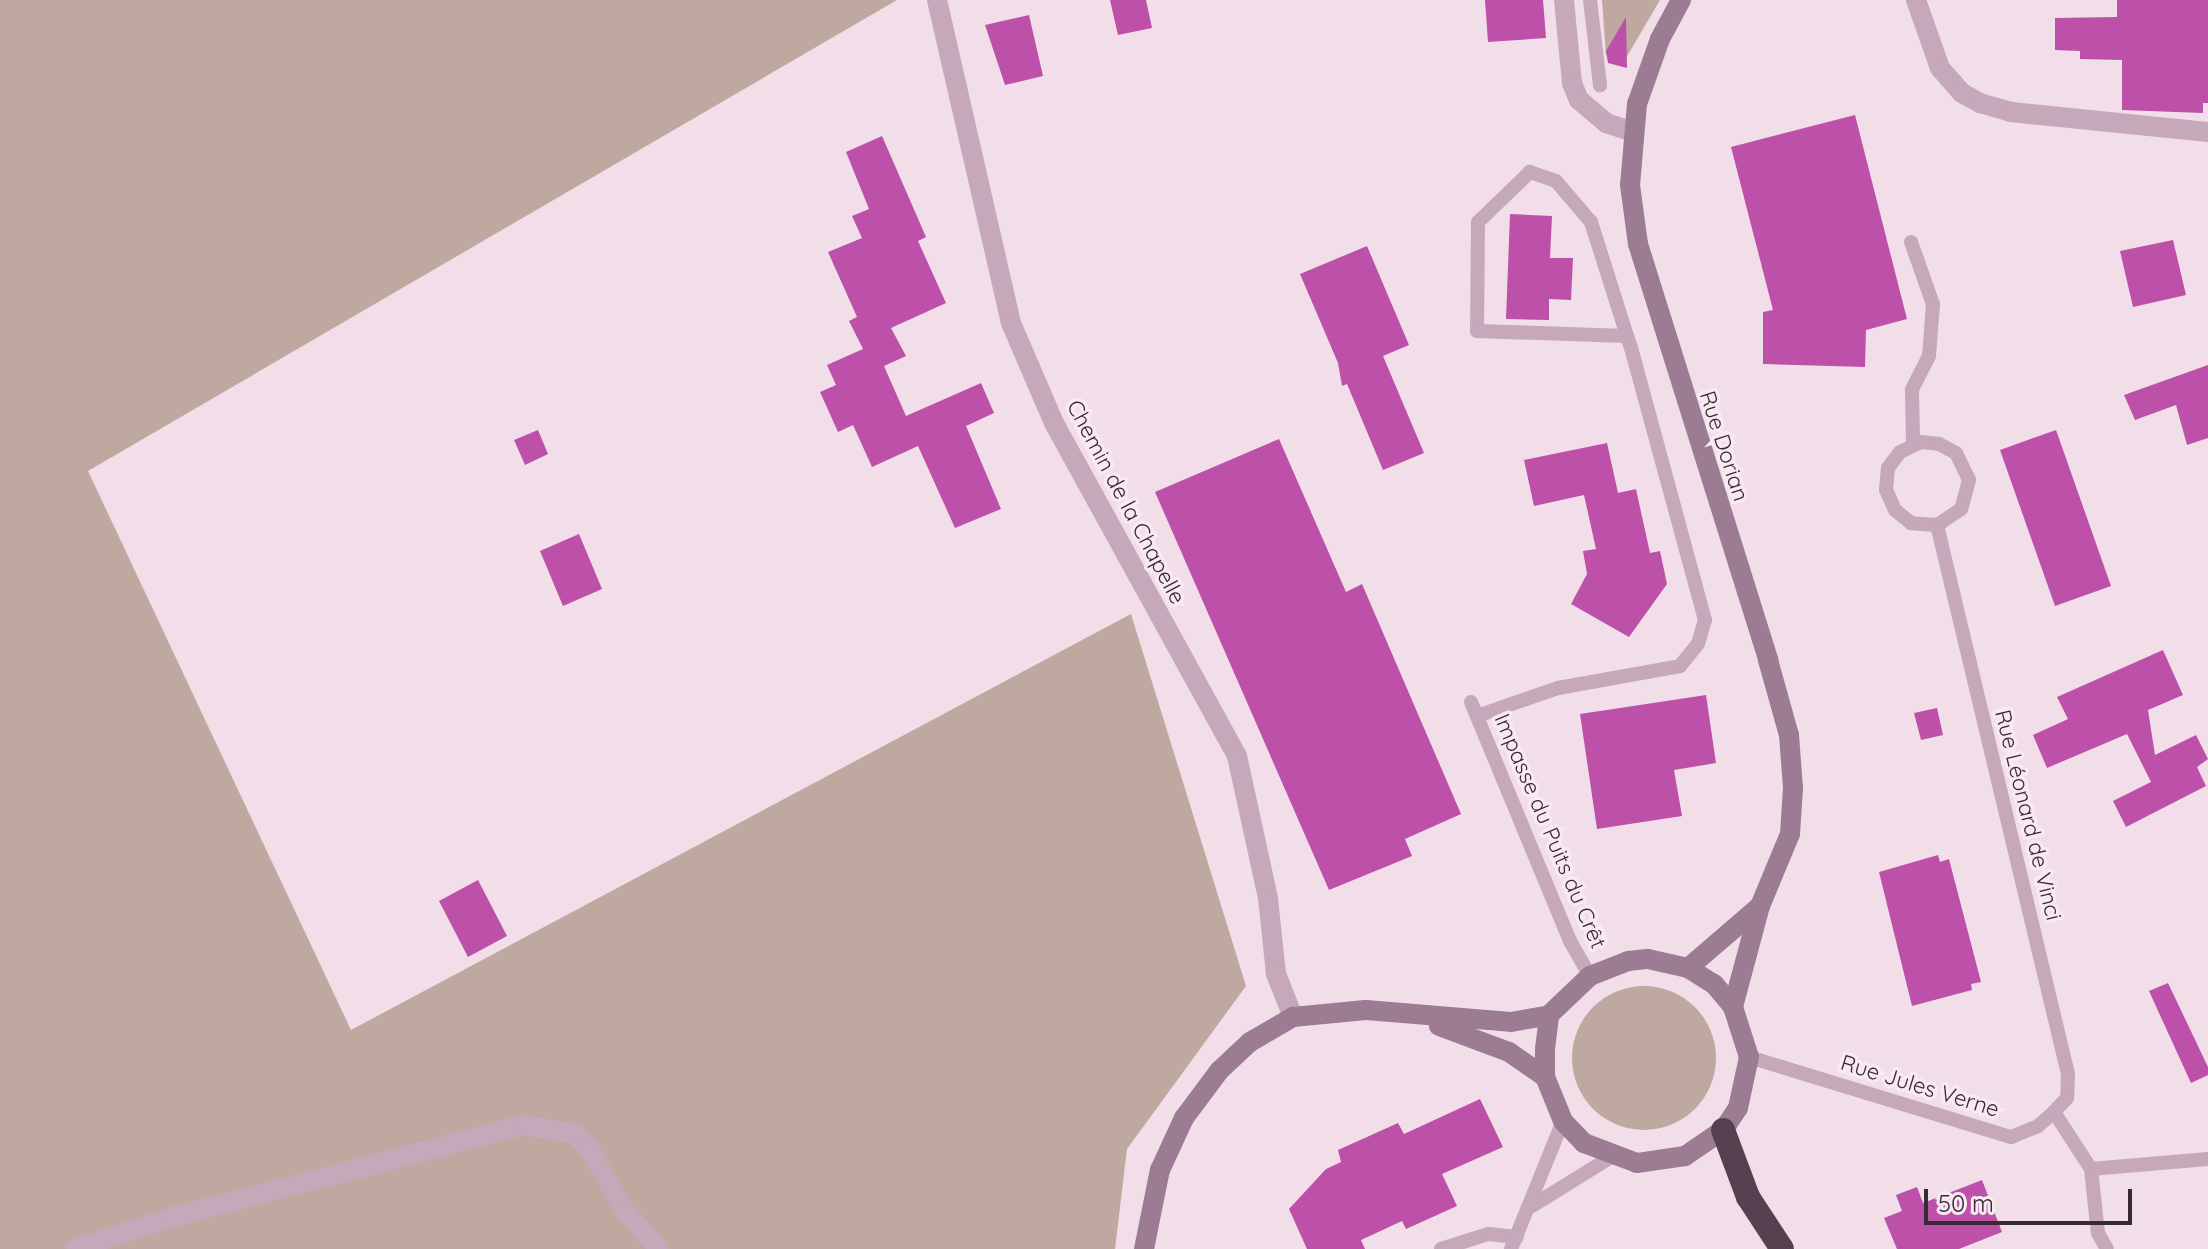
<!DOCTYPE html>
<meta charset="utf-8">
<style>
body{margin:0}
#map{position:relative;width:2208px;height:1249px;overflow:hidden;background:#f1dee8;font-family:Quicksand,sans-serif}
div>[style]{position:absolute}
.green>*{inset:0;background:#bfa89f}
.round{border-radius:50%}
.building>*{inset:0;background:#bd50a9}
.lane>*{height:14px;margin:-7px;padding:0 7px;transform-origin:7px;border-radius:7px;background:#c5a8b9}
.street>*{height:20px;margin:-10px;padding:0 10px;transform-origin:10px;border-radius:10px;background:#c5a8b9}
.secondary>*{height:20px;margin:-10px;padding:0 10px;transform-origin:10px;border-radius:10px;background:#9c7c92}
.highway>*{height:24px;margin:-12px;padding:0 12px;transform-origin:12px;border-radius:12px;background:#574151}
span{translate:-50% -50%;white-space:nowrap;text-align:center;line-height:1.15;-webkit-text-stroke:7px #f9eaf2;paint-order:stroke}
.street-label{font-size:22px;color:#362a33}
.scale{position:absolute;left:1924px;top:1189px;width:208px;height:36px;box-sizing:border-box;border:4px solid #362a33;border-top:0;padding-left:10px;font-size:24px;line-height:28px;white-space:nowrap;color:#362a33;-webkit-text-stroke:6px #f9eaf2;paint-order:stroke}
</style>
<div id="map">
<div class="green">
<i style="clip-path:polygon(0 0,897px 0,88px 471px,351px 1030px,1131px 614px,1246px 986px,1127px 1149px,1115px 1249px,0 1249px)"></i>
<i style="clip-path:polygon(1602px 0,1660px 0,1626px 58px,1606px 55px)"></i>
<i class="round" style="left:1572px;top:986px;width:144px;height:144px"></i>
</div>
<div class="building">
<i style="clip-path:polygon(1110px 0,1146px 0,1152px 28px,1118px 35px)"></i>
<i style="clip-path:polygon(1485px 0,1543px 0,1546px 38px,1488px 42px)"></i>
<i style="clip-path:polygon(2117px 0,2208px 0,2208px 103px,2203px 103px,2203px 113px,2122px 110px,2122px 60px,2080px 59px,2080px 51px,2055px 50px,2055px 18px,2117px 17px)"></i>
<i style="clip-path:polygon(1029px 15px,1043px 76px,1005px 85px,985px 25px)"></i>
<i style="clip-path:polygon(1626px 17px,1627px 68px,1608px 63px,1606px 51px)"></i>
<i style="clip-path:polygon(1855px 115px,1907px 319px,1866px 330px,1865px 367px,1763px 364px,1763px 312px,1773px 310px,1731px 147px)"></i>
<i style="clip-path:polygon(882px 136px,926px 237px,918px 241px,946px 303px,891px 328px,906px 356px,884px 366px,906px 416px,981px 383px,994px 413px,966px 426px,1001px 509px,955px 528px,918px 446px,872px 467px,853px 425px,838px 432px,820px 392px,836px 385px,827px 365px,863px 349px,849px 321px,857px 317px,828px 252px,862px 238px,852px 216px,869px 209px,846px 152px)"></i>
<i style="clip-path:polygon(1510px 214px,1552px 216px,1550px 258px,1573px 258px,1571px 300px,1549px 299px,1549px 320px,1506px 319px)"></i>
<i style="clip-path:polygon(2173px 240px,2186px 295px,2133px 307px,2120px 251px)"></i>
<i style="clip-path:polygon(1367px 246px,1409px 345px,1383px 356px,1424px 453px,1383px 470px,1347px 384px,1342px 386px,1338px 363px,1300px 274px)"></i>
<i style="clip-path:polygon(2208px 365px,2208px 438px,2187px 445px,2176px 405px,2135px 420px,2124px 395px)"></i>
<i style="clip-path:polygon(538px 430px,548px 454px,525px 465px,514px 440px)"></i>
<i style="clip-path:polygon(2056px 430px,2111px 586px,2055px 606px,2000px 450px)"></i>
<i style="clip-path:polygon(1279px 439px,1346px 592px,1362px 584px,1461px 814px,1405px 839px,1412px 856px,1329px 890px,1155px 492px)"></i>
<i style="clip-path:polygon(1607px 443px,1618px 493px,1636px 489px,1650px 553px,1660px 551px,1667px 584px,1629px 637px,1571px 604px,1587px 574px,1583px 551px,1596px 549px,1584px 495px,1534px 506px,1524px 460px)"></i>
<i style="clip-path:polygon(579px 534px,602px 589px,563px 606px,540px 551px)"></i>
<i style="clip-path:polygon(2163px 650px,2183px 695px,2148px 710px,2155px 755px,2196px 735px,2208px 759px,2197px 767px,2206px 786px,2126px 827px,2113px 801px,2151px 782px,2127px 734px,2047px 768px,2033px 735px,2068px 719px,2057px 697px)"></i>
<i style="clip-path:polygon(1706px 695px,1716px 763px,1674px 770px,1682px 816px,1597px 829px,1580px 714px)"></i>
<i style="clip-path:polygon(1937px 708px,1943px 735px,1921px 740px,1914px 713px)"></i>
<i style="clip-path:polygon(1938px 855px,1940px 862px,1949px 859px,1981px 982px,1971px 984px,1972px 990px,1912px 1006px,1879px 872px)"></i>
<i style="clip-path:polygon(478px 880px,507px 936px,468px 957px,439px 901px)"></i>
<i style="clip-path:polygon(2168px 983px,2208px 1067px,2208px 1075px,2191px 1083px,2149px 991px)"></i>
<i style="clip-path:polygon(1480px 1099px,1503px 1147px,1442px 1174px,1457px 1206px,1406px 1229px,1402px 1221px,1361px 1240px,1365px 1249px,1307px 1249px,1289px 1209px,1326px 1169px,1341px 1162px,1338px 1150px,1398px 1123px,1404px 1134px)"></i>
<i style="clip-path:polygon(1982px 1180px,2002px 1232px,1959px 1249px,1897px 1249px,1884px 1218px,1902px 1211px,1896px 1195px,1917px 1187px,1923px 1203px)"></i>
</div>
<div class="lane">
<i style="left:1590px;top:0;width:86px;rotate:83.3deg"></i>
<i style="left:1911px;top:242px;width:66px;rotate:70.5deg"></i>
<i style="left:1933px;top:304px;width:52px;rotate:94.4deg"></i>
<i style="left:1929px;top:356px;width:38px;rotate:117deg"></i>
<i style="left:1912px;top:390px;width:54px;rotate:88.9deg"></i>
<i style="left:1937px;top:525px;width:26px;rotate:-176deg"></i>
<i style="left:1911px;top:523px;width:21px;rotate:-141deg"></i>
<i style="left:1895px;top:510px;width:22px;rotate:-114deg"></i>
<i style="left:1886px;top:490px;width:22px;rotate:-85deg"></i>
<i style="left:1888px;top:468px;width:20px;rotate:-53deg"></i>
<i style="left:1900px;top:452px;width:23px;rotate:-25deg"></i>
<i style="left:1921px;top:442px;width:18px;rotate:6deg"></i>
<i style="left:1939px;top:444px;width:19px;rotate:28deg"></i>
<i style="left:1956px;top:453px;width:30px;rotate:64deg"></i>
<i style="left:1969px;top:480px;width:30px;rotate:105deg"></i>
<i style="left:1961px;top:509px;width:29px;rotate:146deg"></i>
<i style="left:1937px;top:525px;width:564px;rotate:76.58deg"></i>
<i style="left:2068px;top:1074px;width:24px;rotate:92deg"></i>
<i style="left:2067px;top:1098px;width:19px;rotate:133deg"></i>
<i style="left:1471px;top:702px;width:259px;rotate:67.5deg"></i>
<i style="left:1570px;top:941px;width:40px;rotate:60.3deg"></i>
<i style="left:1477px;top:716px;width:86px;rotate:-19.1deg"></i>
<i style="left:1558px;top:688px;width:124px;rotate:-10.2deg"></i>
<i style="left:1680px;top:666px;width:28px;rotate:-51deg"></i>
<i style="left:1698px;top:644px;width:25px;rotate:-74deg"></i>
<i style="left:1705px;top:620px;width:282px;rotate:-105.2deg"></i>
<i style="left:1631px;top:348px;width:13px;rotate:-108deg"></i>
<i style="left:1627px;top:336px;width:120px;rotate:-107.5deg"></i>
<i style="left:1591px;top:222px;width:54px;rotate:-130.5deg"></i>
<i style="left:1556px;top:181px;width:28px;rotate:-161deg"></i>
<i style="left:1530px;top:172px;width:72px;rotate:136.1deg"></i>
<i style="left:1478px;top:222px;width:109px;rotate:90.5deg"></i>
<i style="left:1477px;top:331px;width:150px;rotate:1.9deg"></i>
<i style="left:1749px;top:1057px;width:274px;rotate:17deg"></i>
<i style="left:2011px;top:1137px;width:29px;rotate:-22deg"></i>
<i style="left:2038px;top:1126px;width:21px;rotate:-41deg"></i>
<i style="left:2054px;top:1112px;width:68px;rotate:57deg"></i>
<i style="left:2091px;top:1169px;width:64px;rotate:83.8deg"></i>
<i style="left:2098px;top:1233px;width:18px;rotate:61deg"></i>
<i style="left:2091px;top:1169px;width:117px;rotate:-4.9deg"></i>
<i style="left:1532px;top:1206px;width:93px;rotate:-31.8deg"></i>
<i style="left:1441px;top:1249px;width:49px;rotate:-17.7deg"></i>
<i style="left:1488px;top:1234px;width:29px;rotate:6deg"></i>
<i style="left:1511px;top:1249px;width:138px;rotate:-67.9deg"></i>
</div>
<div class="street">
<i style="left:937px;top:0;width:331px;rotate:77.1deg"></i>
<i style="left:1011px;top:323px;width:109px;rotate:66.7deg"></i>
<i style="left:1054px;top:423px;width:380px;rotate:61.2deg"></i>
<i style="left:1237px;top:756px;width:145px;rotate:77.7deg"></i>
<i style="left:1268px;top:898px;width:76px;rotate:84deg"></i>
<i style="left:1276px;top:974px;width:46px;rotate:68.4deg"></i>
<i style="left:1564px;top:0;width:83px;rotate:84.5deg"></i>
<i style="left:1572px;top:83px;width:18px;rotate:68deg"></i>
<i style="left:1579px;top:100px;width:35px;rotate:40deg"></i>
<i style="left:1606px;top:123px;width:28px;rotate:18deg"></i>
<i style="left:1916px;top:0;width:72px;rotate:70.6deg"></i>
<i style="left:1940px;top:68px;width:33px;rotate:49deg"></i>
<i style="left:1962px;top:93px;width:21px;rotate:29deg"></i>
<i style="left:1980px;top:103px;width:32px;rotate:16deg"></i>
<i style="left:2011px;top:112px;width:198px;rotate:5.8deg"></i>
<i style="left:75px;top:1249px;width:103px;rotate:-18.1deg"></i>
<i style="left:173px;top:1217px;width:363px;rotate:-14.7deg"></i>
<i style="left:524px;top:1125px;width:52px;rotate:10deg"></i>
<i style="left:575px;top:1134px;width:20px;rotate:45deg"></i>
<i style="left:589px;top:1148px;width:73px;rotate:60.3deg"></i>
<i style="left:625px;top:1211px;width:51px;rotate:48.2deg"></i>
</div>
<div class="secondary">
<i style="left:1681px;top:0;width:44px;rotate:118.3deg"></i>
<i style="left:1660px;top:39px;width:69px;rotate:109.5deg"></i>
<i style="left:1637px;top:104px;width:81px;rotate:94.9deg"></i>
<i style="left:1630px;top:185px;width:60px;rotate:82.3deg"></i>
<i style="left:1638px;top:244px;width:436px;rotate:72.6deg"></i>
<i style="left:1768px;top:660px;width:78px;rotate:74.4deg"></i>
<i style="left:1789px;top:735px;width:53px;rotate:85.7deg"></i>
<i style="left:1793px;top:788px;width:46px;rotate:93.7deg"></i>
<i style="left:1790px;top:834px;width:78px;rotate:112.6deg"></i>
<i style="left:1760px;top:906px;width:105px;rotate:105deg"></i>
<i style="left:1648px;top:959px;width:41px;rotate:12.7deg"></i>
<i style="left:1688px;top:968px;width:31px;rotate:32deg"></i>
<i style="left:1714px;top:984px;width:30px;rotate:50deg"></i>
<i style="left:1733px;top:1007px;width:52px;rotate:72.3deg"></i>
<i style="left:1749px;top:1057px;width:52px;rotate:102.2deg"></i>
<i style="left:1738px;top:1108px;width:27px;rotate:124deg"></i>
<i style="left:1723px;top:1130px;width:46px;rotate:145.6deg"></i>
<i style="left:1685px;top:1156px;width:49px;rotate:171.7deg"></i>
<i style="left:1637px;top:1163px;width:57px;rotate:-159.3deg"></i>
<i style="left:1584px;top:1143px;width:30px;rotate:-134deg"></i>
<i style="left:1563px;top:1121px;width:48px;rotate:-112.2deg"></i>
<i style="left:1545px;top:1077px;width:28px;rotate:-90deg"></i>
<i style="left:1545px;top:1049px;width:34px;rotate:-83deg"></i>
<i style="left:1549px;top:1015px;width:57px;rotate:-43.6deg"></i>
<i style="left:1590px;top:976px;width:41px;rotate:-21.5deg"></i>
<i style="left:1628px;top:961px;width:20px;rotate:-6deg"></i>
<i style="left:1688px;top:968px;width:95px;rotate:-40.7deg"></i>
<i style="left:1439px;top:1026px;width:75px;rotate:20.4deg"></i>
<i style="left:1509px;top:1052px;width:44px;rotate:34.8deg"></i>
<i style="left:1144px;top:1249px;width:81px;rotate:-78.6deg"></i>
<i style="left:1160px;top:1170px;width:57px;rotate:-65.2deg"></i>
<i style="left:1184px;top:1118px;width:59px;rotate:-53.3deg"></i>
<i style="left:1219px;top:1071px;width:42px;rotate:-43.1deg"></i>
<i style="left:1250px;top:1042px;width:50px;rotate:-30.2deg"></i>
<i style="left:1293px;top:1017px;width:73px;rotate:-5.5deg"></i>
<i style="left:1366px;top:1010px;width:145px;rotate:4.7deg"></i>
<i style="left:1511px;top:1022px;width:39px;rotate:-10deg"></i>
</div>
<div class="highway">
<i style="left:1723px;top:1130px;width:72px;rotate:69.5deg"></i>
<i style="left:1748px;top:1197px;width:62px;rotate:56.8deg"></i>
</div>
<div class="street-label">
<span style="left:1724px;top:446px;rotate:72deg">Rue Dorian</span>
<span style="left:1126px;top:502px;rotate:62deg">Chemin de la Chapelle</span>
<span style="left:2028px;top:815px;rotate:76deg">Rue Léonard de Vinci</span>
<span style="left:1550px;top:831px;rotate:67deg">Impasse du Puits du Crêt</span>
<span style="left:1920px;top:1086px;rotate:17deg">Rue Jules Verne</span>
</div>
<div class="scale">50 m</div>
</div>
